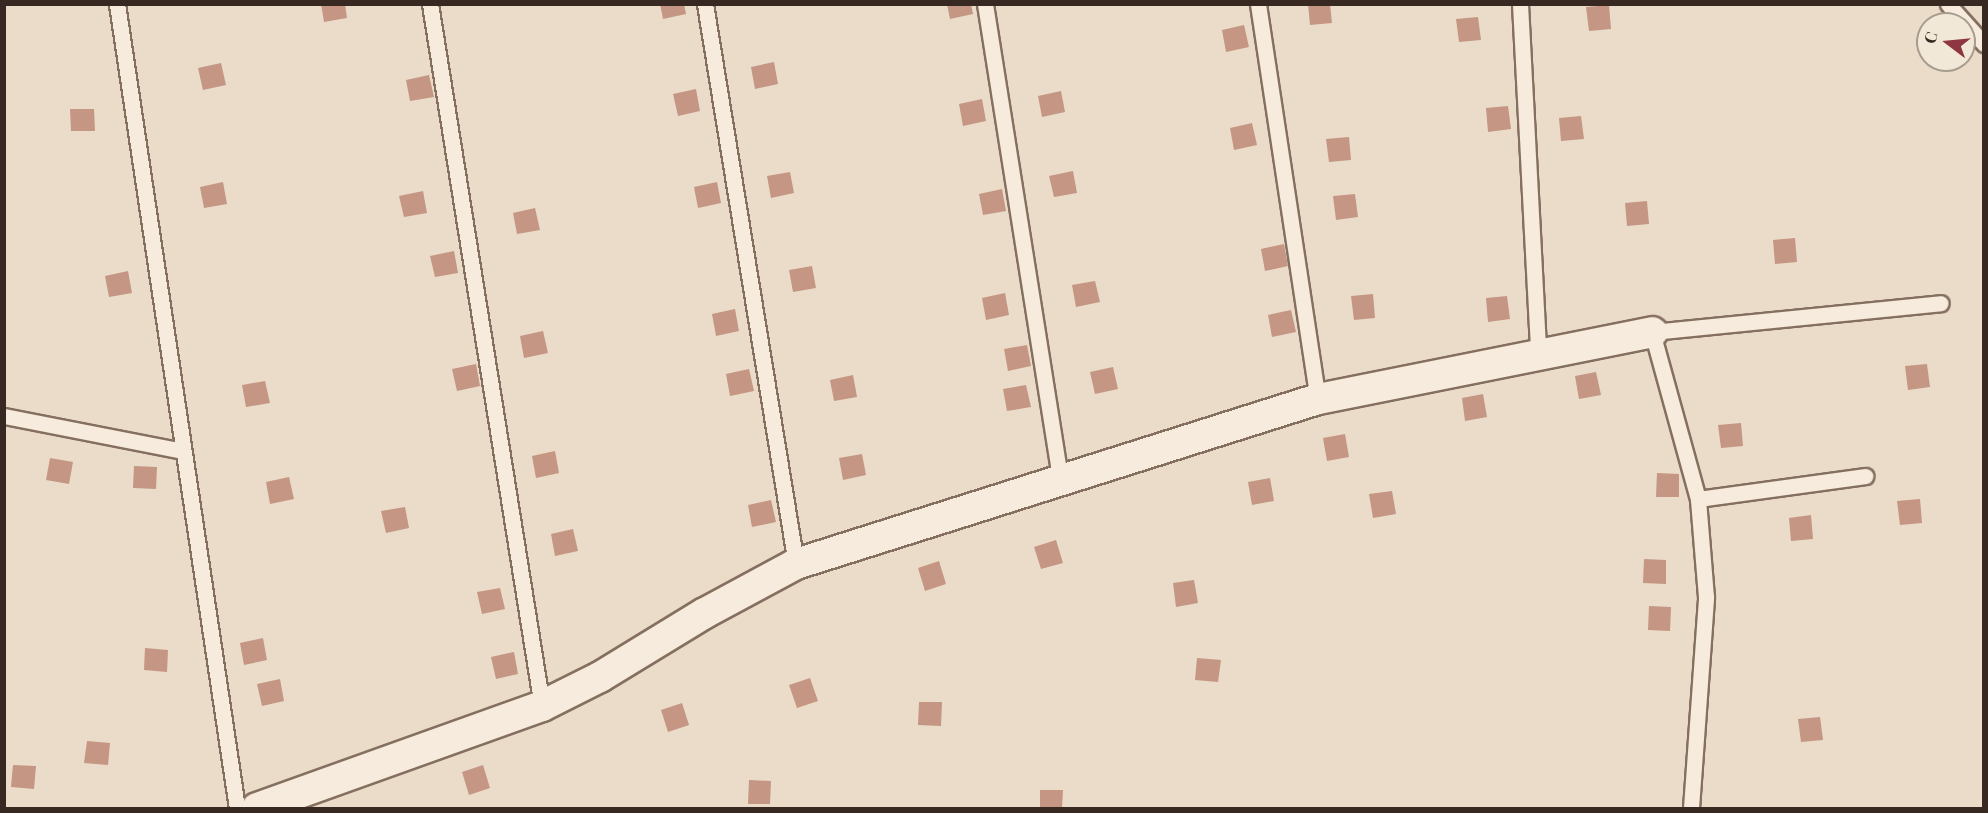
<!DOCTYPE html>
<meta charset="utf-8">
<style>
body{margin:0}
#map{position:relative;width:1988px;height:813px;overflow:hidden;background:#eadcc9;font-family:"Playfair Display",serif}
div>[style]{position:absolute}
.building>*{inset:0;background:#c49683}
.roads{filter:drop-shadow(2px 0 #856f5f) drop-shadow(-2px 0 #856f5f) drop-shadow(0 2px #856f5f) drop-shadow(0 -2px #856f5f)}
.service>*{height:15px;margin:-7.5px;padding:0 7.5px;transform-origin:7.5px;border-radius:7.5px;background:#f6ebdc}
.minor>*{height:30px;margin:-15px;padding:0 15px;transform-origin:15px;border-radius:15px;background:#f6ebdc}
span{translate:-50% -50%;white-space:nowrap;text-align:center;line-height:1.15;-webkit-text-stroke:4.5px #f2e8d8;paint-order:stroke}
.frame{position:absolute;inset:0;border:6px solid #372921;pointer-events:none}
.north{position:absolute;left:1916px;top:12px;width:60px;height:60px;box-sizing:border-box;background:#f2e8d8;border:2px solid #a79c8f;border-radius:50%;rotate:286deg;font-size:16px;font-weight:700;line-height:24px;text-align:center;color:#372921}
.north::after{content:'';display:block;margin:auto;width:21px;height:27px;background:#8e3641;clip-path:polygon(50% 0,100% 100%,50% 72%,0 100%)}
</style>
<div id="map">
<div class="building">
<i style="clip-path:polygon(321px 4px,345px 4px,347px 18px,324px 22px)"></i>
<i style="clip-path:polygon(660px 4px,684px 4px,686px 14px,663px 19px)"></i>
<i style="clip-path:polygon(947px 4px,971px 4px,973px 14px,950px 19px)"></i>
<i style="clip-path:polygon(1308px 4px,1330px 4px,1332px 23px,1310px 25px)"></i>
<i style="clip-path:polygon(1609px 5px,1611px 29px,1589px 31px,1586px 7px)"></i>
<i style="clip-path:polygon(1478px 17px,1481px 40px,1459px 42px,1456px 19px)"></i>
<i style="clip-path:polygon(1244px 25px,1249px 47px,1226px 52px,1222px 30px)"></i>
<i style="clip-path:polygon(774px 62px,778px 84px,755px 89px,751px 67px)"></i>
<i style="clip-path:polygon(221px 63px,226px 85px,203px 90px,198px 68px)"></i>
<i style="clip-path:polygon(429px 75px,434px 97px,410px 101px,406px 80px)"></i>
<i style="clip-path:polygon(696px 89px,700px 111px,678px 116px,673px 94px)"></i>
<i style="clip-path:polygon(1061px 91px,1065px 112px,1042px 117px,1038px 96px)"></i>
<i style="clip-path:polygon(982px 99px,986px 121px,963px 126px,959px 104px)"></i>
<i style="clip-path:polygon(1508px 106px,1511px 129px,1488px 132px,1486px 108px)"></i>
<i style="clip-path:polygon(70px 109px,94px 109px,95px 131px,71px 131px)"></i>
<i style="clip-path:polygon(1581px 116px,1584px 139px,1561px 141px,1559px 118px)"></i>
<i style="clip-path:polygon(1252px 123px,1257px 145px,1234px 150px,1230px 128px)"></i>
<i style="clip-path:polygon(1349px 137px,1351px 160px,1329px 162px,1326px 139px)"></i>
<i style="clip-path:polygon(1073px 171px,1077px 193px,1054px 197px,1049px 176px)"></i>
<i style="clip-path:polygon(790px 172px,794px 193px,771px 198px,767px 176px)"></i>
<i style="clip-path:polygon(223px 182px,227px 204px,204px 208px,200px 187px)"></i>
<i style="clip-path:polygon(717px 182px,721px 203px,698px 208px,694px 187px)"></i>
<i style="clip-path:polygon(1002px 189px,1006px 211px,983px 215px,979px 194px)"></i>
<i style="clip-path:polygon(423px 191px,427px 213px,404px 217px,399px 196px)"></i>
<i style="clip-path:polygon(1355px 194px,1358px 217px,1336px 220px,1333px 196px)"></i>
<i style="clip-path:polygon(1647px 201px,1649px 224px,1627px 226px,1625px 203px)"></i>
<i style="clip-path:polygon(535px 208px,540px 230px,517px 234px,513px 213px)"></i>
<i style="clip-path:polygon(1795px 238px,1797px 262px,1775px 264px,1773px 240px)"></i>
<i style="clip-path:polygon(1284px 244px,1288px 266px,1265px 271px,1261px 249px)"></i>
<i style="clip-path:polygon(454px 251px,458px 273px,435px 277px,430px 256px)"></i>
<i style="clip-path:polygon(812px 266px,816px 288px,793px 292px,789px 270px)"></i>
<i style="clip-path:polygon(128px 271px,132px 293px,109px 297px,105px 276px)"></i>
<i style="clip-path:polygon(1095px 281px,1100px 302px,1076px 307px,1072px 285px)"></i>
<i style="clip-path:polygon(1005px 293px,1009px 315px,986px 320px,982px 298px)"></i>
<i style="clip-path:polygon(1373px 294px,1375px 318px,1354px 320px,1351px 296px)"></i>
<i style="clip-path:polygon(1507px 296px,1510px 319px,1488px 322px,1486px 298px)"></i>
<i style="clip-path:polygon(735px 309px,739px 331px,716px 336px,712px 314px)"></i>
<i style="clip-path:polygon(1291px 310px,1296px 332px,1272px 337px,1268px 315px)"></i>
<i style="clip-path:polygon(543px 331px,548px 353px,524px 358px,520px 336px)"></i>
<i style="clip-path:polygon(1027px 345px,1031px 366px,1008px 371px,1004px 349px)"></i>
<i style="clip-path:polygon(476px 364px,480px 386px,457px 391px,452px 369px)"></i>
<i style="clip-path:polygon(1927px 364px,1930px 387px,1908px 390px,1905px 366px)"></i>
<i style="clip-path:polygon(1113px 367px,1118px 389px,1095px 394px,1090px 372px)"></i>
<i style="clip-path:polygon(749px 369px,754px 391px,730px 396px,726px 374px)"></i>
<i style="clip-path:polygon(1596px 372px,1601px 395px,1579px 399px,1575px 376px)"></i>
<i style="clip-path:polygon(853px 375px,857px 397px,834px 401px,830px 380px)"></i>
<i style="clip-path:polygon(265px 381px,270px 403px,246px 407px,242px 385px)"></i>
<i style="clip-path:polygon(1026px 385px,1031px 407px,1007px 411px,1003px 389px)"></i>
<i style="clip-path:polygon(1483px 394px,1487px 417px,1465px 421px,1462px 398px)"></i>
<i style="clip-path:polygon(1741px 423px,1743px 446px,1721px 448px,1718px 425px)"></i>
<i style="clip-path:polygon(1345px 434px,1349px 457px,1327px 461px,1323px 438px)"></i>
<i style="clip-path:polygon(555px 451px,559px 473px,536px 478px,532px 456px)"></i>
<i style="clip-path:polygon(862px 454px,866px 475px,843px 480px,839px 458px)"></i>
<i style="clip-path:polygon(50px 458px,73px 462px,69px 484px,46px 480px)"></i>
<i style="clip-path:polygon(134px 466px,157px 467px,156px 489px,133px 488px)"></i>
<i style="clip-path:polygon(1657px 473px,1679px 474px,1679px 497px,1656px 497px)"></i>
<i style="clip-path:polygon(289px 477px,294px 499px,270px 504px,266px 482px)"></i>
<i style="clip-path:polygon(1270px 478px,1274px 501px,1252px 505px,1248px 482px)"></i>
<i style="clip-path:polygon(1392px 491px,1396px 514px,1373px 518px,1369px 494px)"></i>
<i style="clip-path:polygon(1920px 499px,1922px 523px,1900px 525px,1897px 501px)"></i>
<i style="clip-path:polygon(771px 500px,776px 522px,752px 527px,748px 505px)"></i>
<i style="clip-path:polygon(405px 507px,409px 528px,386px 533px,381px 511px)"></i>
<i style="clip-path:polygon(1811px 515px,1813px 539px,1791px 541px,1789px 518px)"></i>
<i style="clip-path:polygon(573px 529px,578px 551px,555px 556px,551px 534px)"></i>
<i style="clip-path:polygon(1056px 540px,1063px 563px,1041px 569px,1034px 547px)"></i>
<i style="clip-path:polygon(1644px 559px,1666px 560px,1666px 584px,1643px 583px)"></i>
<i style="clip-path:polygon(939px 561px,946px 584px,925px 591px,918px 568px)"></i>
<i style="clip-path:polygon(1194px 580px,1198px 603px,1176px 607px,1173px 583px)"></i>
<i style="clip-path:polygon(500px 588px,505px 609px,482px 614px,477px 592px)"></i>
<i style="clip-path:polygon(1649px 606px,1671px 607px,1670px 631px,1648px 630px)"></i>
<i style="clip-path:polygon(263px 638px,267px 660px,244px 665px,240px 643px)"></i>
<i style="clip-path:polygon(145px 648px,168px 650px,167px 672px,144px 670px)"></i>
<i style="clip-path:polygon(514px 652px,518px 674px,496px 679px,491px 657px)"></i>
<i style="clip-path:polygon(1197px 658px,1221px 660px,1218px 682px,1195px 680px)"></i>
<i style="clip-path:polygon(810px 678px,818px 701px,797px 708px,789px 685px)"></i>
<i style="clip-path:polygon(280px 679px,284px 701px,262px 706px,257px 684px)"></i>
<i style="clip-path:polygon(919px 702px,942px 702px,941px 726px,918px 725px)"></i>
<i style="clip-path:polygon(682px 703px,689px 725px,668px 732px,661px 710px)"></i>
<i style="clip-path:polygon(1820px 717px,1823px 740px,1801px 742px,1798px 719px)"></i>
<i style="clip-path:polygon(87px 741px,110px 743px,108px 765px,84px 763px)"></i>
<i style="clip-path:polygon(13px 765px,36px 766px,34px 789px,11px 787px)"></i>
<i style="clip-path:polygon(483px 765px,490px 788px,469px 795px,462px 772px)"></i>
<i style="clip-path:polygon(749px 780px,771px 781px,770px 804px,748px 804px)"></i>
<i style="clip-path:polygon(1040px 790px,1063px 790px,1062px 808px,1040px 808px)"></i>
</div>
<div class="roads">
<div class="service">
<i style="left:117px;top:4px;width:813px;rotate:81.51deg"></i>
<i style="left:430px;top:4px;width:711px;rotate:80.94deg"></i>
<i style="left:705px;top:4px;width:567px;rotate:80.77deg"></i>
<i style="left:985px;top:4px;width:485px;rotate:81deg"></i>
<i style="left:1258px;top:4px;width:400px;rotate:81.4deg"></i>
<i style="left:1520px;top:4px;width:349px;rotate:87deg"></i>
<i style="left:1948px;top:4px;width:54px;rotate:48deg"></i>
<i style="left:4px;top:416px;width:182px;rotate:11.1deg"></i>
<i style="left:1698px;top:499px;width:169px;rotate:-7.8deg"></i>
<i style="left:1691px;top:808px;width:212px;rotate:-85.9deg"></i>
<i style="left:1706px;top:597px;width:98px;rotate:-94.7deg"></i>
<i style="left:1698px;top:499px;width:173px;rotate:-105.4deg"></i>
<i style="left:1652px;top:332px;width:290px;rotate:-5.7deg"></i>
</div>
<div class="minor">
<i style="left:257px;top:808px;width:303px;rotate:-19.7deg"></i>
<i style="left:542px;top:706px;width:65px;rotate:-26.6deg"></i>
<i style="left:600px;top:677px;width:123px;rotate:-31.4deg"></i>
<i style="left:705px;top:613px;width:103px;rotate:-28.3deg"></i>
<i style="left:796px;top:564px;width:547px;rotate:-17.54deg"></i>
<i style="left:1318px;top:399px;width:341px;rotate:-11.3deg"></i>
</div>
</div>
<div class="frame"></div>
<div class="north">С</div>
</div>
